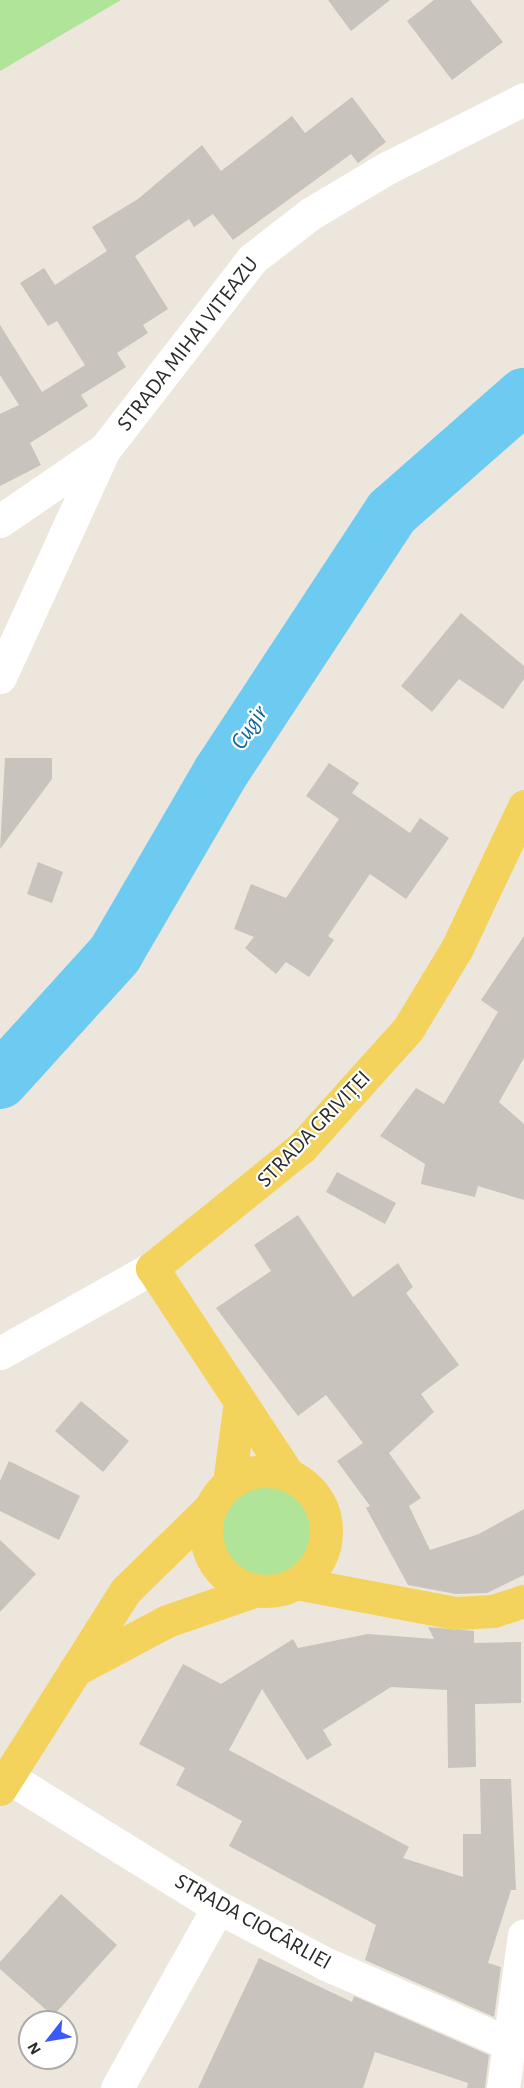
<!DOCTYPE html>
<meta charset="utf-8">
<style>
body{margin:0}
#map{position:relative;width:524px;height:2088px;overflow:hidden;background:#ede6dc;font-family:"Alegreya Sans",sans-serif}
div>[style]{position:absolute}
.green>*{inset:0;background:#b0e498}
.round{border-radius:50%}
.river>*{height:56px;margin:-28px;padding:0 28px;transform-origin:28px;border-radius:28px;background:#6dcbf1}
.building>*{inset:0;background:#c8c3bc}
.minor>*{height:33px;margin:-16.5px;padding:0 16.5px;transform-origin:16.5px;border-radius:16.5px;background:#fff}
.major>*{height:33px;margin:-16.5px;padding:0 16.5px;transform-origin:16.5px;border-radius:16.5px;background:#f3d35b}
.major>.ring{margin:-16.5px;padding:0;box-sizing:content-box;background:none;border:33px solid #f3d35b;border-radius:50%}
span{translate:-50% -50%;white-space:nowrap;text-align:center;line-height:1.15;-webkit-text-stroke:4.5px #fff;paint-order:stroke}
.street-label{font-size:22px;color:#2a2a2a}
.water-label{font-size:24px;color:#0b689e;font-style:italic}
.north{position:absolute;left:18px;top:2010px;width:60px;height:60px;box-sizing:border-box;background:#fff;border:2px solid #aaa;border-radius:50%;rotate:239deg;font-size:16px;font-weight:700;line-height:24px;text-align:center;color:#2a2a2a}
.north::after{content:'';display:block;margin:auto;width:21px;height:27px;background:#3959fd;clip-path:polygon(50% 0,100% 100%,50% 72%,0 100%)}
</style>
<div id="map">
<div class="green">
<i style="clip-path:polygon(0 0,121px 0,0 71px)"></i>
<i class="round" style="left:218px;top:1485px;width:94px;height:94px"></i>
</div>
<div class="river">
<i style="left:0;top:1081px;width:171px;rotate:-47.8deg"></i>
<i style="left:115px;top:954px;width:211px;rotate:-59.8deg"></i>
<i style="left:221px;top:772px;width:311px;rotate:-56.7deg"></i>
<i style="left:392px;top:512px;width:176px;rotate:-41.3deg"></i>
</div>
<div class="building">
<i style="clip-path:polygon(328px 0,390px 0,351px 31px)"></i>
<i style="clip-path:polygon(434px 0,470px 0,503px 42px,452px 80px,407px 21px)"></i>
<i style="clip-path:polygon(352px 97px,386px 142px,358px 163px,351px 154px,233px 240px,213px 214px,194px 227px,189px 219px,135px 256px,168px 309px,143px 325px,148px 333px,117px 353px,126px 367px,81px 395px,88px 406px,30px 443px,41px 465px,0 486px,0 414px,19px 405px,0 375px,0 325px,42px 392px,85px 365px,57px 321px,48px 326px,20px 283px,44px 268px,55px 285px,107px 251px,92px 227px,138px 199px,202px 145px,221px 171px,292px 116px,305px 133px)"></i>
<i style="clip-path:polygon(461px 613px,524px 666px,524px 679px,503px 709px,459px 679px,432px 712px,401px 686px)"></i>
<i style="clip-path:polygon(5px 758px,52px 758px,52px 779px,0 849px)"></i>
<i style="clip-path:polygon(329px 763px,359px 783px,352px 793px,410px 833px,420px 818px,449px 838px,406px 899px,370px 874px,328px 936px,334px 940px,309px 977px,286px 962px,276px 974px,245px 948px,254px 937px,234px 929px,251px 884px,286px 898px,339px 819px,306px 796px)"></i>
<i style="clip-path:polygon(38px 862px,63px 872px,52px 903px,27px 894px)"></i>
<i style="clip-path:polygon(524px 936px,524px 1058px,499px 1102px,524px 1124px,524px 1200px,478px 1186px,475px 1197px,421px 1184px,425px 1164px,380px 1136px,416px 1088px,444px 1104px,498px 1012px,481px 1000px)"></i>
<i style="clip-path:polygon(337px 1172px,396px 1203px,385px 1224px,326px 1192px)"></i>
<i style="clip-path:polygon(298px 1215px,353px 1297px,398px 1263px,413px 1287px,406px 1293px,459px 1365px,421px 1394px,434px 1412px,389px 1453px,421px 1498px,409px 1506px,430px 1550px,479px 1534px,524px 1509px,524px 1575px,487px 1593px,456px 1594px,408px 1585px,366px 1508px,370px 1506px,337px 1461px,363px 1443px,326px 1395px,298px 1416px,216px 1308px,271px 1271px,254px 1245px)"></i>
<i style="clip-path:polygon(81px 1401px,129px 1441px,103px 1472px,55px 1431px)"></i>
<i style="clip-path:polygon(9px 1461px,80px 1496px,59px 1540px,0 1511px,0 1481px)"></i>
<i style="clip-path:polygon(0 1540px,36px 1574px,0 1612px)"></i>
<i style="clip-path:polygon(428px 1627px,474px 1631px,474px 1643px,521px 1642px,521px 1703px,475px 1704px,476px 1767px,448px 1768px,447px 1690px,391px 1687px,323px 1730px,332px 1745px,307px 1760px,262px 1689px,229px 1750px,409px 1847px,403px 1858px,463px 1877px,463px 1834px,481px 1834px,480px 1779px,511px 1779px,516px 1890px,511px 1890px,488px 1963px,501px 1967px,494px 2017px,365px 1960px,376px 1925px,229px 1846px,242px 1821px,176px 1785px,185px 1768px,139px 1744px,183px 1664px,221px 1684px,293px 1639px,298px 1648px,368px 1634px,434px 1639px)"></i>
<i style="clip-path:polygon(61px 1894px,117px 1945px,53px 2016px,0 1969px,0 1962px)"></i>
<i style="clip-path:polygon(259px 1958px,352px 2002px,354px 1996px,489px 2055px,485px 2088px,467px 2088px,468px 2083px,375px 2052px,363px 2088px,198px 2088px)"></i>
</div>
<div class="minor">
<i style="left:0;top:521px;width:124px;rotate:-34.5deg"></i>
<i style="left:0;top:677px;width:250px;rotate:-65.4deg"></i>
<i style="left:104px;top:450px;width:242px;rotate:-52.2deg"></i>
<i style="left:252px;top:259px;width:73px;rotate:-37.8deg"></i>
<i style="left:310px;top:214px;width:90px;rotate:-30.9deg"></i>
<i style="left:387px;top:168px;width:153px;rotate:-26.7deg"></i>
<i style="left:0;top:1353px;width:174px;rotate:-29.2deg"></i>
<i style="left:8px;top:1777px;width:247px;rotate:31.8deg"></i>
<i style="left:218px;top:1907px;width:122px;rotate:27.8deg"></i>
<i style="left:326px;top:1964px;width:201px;rotate:23.5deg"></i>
<i style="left:117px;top:2088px;width:207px;rotate:-60.8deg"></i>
<i style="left:503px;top:2088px;width:154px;rotate:-82.2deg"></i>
</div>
<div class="major">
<i class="ring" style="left:206px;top:1471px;width:87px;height:87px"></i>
<i style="left:288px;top:1474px;width:247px;rotate:-123.4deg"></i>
<i style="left:152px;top:1268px;width:193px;rotate:-38.9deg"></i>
<i style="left:302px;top:1147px;width:159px;rotate:-48.1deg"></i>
<i style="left:408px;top:1029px;width:95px;rotate:-58.8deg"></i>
<i style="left:457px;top:948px;width:157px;rotate:-64.7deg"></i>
<i style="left:229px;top:1483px;width:82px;rotate:-82.3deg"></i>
<i style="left:296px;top:1583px;width:162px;rotate:10.7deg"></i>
<i style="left:455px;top:1613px;width:38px;rotate:-3deg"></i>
<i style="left:493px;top:1611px;width:33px;rotate:-18deg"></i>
<i style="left:75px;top:1670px;width:104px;rotate:-28deg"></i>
<i style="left:167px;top:1621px;width:95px;rotate:-19deg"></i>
<i style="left:0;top:1789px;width:234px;rotate:-57.7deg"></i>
<i style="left:125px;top:1591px;width:119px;rotate:-44.3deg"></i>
</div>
<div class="street-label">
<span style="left:188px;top:344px;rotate:-52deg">STRADA MIHAI VITEAZU</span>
<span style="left:314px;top:1129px;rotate:-46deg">STRADA GRIVIȚEI</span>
<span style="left:253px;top:1922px;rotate:29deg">STRADA CIOCÂRLIEI</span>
</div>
<div class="water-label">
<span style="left:250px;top:728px;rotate:-57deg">Cugir</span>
</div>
<div class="north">N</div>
</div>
